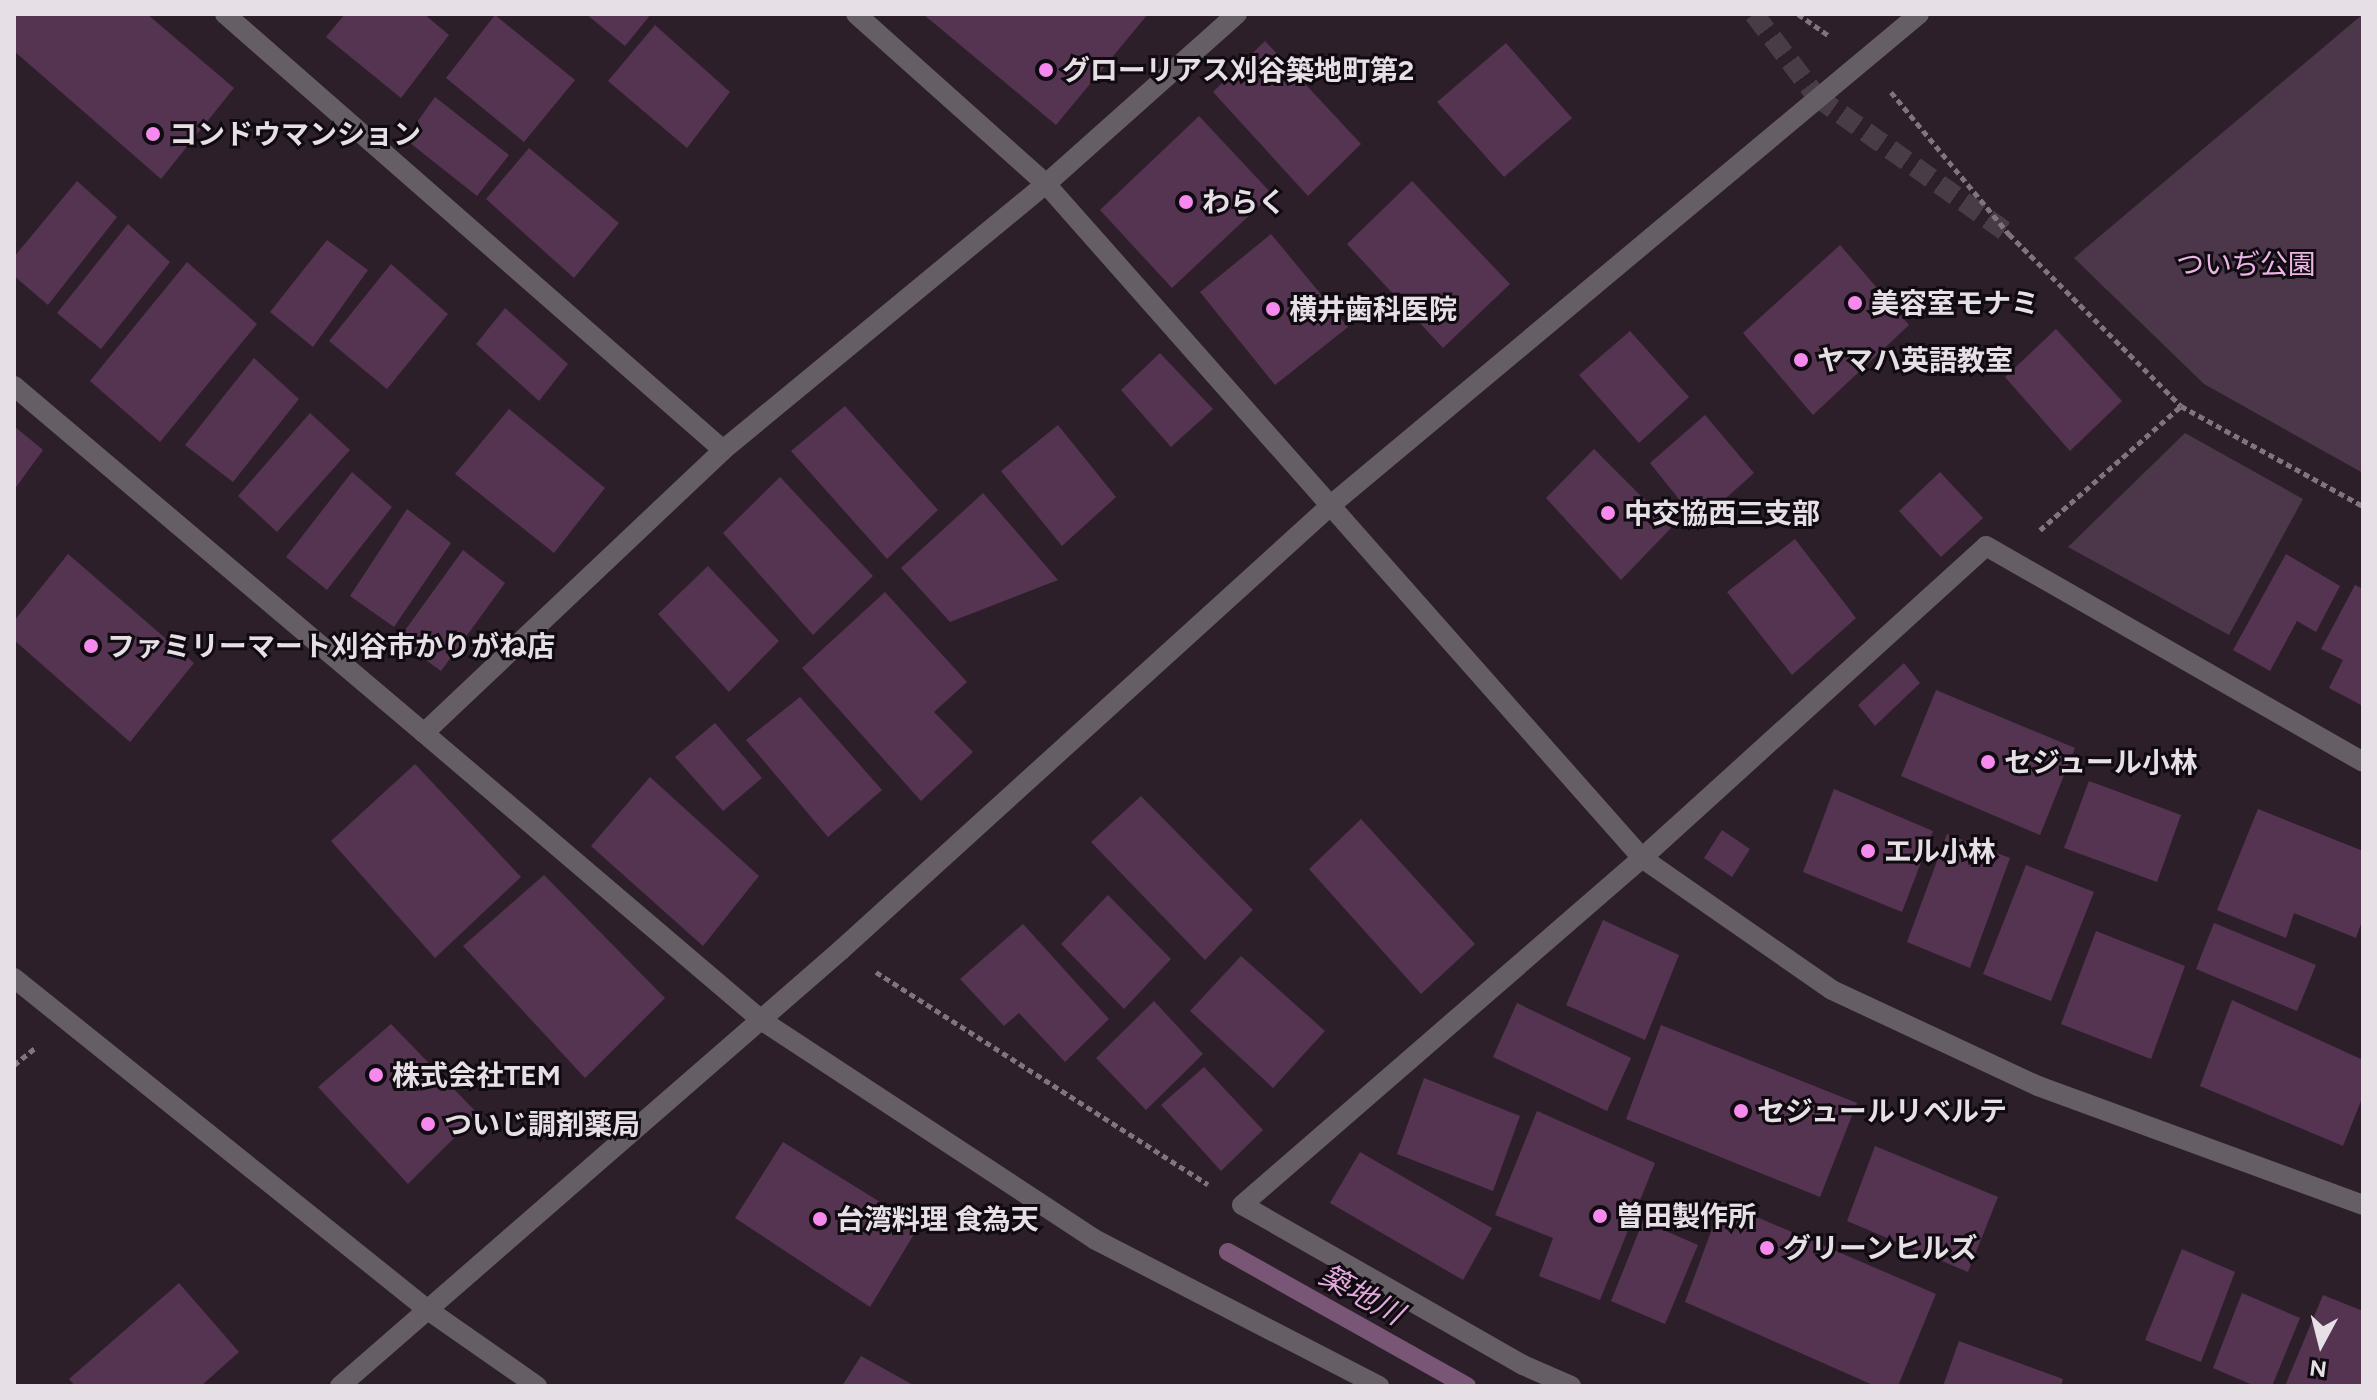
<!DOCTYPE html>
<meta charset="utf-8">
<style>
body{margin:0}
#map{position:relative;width:2377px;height:1400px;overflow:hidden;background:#2c1f2a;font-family:Figtree,"Noto Sans JP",sans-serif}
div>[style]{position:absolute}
.green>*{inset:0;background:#4b3749}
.stream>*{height:18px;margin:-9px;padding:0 9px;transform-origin:9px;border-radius:9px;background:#795676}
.building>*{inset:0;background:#553452}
.minor-tunnel>*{height:20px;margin-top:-10px;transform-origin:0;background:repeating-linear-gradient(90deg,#483c46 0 20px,transparent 0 30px)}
.path>*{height:5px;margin-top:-2.5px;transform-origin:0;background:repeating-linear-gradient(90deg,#80757e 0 6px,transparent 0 10px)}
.minor>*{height:20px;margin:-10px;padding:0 10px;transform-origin:10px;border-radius:10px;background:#655e64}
.dots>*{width:22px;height:22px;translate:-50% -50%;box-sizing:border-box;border:4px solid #100b10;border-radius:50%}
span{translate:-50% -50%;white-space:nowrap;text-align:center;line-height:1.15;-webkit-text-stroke:6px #100b10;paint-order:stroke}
.poi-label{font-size:28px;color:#e7dfe6;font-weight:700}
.left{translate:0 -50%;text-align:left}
.park-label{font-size:28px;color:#eeb4e8}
.water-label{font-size:30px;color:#e2a9dd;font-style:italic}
.frame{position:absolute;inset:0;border:16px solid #e7dfe6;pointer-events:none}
.north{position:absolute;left:2281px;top:1304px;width:80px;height:80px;-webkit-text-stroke:6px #100b10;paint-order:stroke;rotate:187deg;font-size:22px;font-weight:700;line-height:32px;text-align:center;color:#e7dfe6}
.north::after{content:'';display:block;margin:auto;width:28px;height:36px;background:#e7dfe6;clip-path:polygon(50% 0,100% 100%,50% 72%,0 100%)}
</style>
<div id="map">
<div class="green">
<i style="clip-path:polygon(2363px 14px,2363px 473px,2204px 384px,2074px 258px)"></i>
<i style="clip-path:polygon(2185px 433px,2303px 499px,2229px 635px,2068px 547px)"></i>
</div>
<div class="stream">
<i style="left:1228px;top:1252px;width:274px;rotate:29.3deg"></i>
</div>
<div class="building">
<i style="clip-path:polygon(14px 14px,147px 14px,234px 88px,161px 179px,14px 51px)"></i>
<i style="clip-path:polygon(345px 14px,424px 14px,449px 35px,401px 98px,326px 37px)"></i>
<i style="clip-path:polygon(586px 14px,651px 14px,625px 46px)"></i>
<i style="clip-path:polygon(923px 14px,1148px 14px,1056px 125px)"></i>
<i style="clip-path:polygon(495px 15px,575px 80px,524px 142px,446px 78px)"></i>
<i style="clip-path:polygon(655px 25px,730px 92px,687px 148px,608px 81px)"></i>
<i style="clip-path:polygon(1265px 41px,1361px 144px,1308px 196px,1213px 92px)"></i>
<i style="clip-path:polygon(1506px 43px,1572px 118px,1504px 177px,1437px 102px)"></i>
<i style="clip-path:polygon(435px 97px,509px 155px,477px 196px,405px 139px)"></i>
<i style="clip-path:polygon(1199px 116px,1272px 194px,1172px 288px,1100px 210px)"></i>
<i style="clip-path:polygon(529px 148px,619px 223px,574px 278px,486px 199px)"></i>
<i style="clip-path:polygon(77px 181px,117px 217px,48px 305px,14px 276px,14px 257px)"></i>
<i style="clip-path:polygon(1412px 181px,1510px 284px,1443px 348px,1347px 244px)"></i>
<i style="clip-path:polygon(128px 224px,170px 262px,101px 349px,57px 313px)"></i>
<i style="clip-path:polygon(1271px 234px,1348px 327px,1275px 385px,1200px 292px)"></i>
<i style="clip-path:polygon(327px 240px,368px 270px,313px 347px,270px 312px)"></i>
<i style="clip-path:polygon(1840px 245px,1909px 325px,1813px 415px,1743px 333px)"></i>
<i style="clip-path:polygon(187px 262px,257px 324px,160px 442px,90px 381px)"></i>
<i style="clip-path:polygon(391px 264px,448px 314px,387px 389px,329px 341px)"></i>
<i style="clip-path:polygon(505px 308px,568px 364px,539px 401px,476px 344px)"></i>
<i style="clip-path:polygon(2056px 329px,2122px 401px,2070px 451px,2005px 377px)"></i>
<i style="clip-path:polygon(1630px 331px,1689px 397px,1639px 443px,1579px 375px)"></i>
<i style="clip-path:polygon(1160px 353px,1213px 409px,1171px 447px,1121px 390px)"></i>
<i style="clip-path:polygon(254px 358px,299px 399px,233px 482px,185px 445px)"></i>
<i style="clip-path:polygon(845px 406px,938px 510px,887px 559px,791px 451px)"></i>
<i style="clip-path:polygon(509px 409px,605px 488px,554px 553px,455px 474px)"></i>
<i style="clip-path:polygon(310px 413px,350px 450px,277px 532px,238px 496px)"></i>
<i style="clip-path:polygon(1705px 415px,1754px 473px,1698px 523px,1650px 463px)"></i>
<i style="clip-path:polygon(1058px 425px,1116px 497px,1062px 546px,1001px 471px)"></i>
<i style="clip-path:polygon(14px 426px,43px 450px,14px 490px)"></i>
<i style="clip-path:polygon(1594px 449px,1672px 527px,1621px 580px,1546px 498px)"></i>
<i style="clip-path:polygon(352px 472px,392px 507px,327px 590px,286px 557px)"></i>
<i style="clip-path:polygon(1940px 472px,1983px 518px,1941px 557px,1899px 511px)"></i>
<i style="clip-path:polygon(780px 477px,873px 576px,813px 635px,723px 533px)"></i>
<i style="clip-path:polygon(983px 493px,1058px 580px,950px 622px,901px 568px)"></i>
<i style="clip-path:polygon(407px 509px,451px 543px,394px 627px,350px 596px)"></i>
<i style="clip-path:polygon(1795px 539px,1856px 618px,1792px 675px,1727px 592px)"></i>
<i style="clip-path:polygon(463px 550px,505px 583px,441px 671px,398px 640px)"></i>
<i style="clip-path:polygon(68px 554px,194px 663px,130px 742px,14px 640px,14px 621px)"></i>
<i style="clip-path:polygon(2286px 554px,2340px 586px,2316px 632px,2297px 621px,2270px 671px,2233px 650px)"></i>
<i style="clip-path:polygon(708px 566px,779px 641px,729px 692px,658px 614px)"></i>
<i style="clip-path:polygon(2355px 585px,2363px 589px,2361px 705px,2329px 688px,2343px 660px,2321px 649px)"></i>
<i style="clip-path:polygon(885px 592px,967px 682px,934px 712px,973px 752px,921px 801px,802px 668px)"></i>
<i style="clip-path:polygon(1904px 663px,1920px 683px,1875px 726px,1858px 705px)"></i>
<i style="clip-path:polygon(1936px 690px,2075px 748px,2040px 835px,1901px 776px)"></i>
<i style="clip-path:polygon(800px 697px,882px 790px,828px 837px,746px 740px)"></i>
<i style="clip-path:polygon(715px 723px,762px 778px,723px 811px,675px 757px)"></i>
<i style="clip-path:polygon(415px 764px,521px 877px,435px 958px,331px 841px)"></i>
<i style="clip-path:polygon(650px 777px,759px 876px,703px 946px,591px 846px)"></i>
<i style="clip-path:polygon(2089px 781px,2181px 815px,2157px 882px,2064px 848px)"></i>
<i style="clip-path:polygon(1834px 789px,1933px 831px,1902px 912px,1803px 872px)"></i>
<i style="clip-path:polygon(1141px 796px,1253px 910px,1205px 960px,1091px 842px)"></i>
<i style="clip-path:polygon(2258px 809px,2363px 851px,2363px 918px,2356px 938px,2294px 913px,2286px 938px,2217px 910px)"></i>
<i style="clip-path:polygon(1361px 819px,1475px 944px,1421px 994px,1309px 869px)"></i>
<i style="clip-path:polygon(1722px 830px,1750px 849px,1732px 877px,1704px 858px)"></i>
<i style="clip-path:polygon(1947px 834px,2010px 858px,1970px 968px,1907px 942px)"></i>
<i style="clip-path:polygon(2026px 865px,2094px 892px,2051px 1001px,1983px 974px)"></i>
<i style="clip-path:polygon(544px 875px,665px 998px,585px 1078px,463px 946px)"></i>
<i style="clip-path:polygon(1108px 895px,1171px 959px,1124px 1009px,1061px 944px)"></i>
<i style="clip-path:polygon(1603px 920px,1679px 955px,1645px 1040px,1566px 1005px)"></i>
<i style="clip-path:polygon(2214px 923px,2316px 965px,2297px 1011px,2196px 969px)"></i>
<i style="clip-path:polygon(1023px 924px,1109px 1019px,1065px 1062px,1019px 1013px,1004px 1026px,960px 979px)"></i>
<i style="clip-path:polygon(2096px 931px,2185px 966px,2151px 1059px,2061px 1024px)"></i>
<i style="clip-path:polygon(1241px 956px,1325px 1031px,1273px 1088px,1190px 1011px)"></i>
<i style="clip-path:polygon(2232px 1000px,2363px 1060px,2363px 1096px,2343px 1146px,2200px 1086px)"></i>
<i style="clip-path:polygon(1154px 1001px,1203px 1054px,1146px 1110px,1096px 1058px)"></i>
<i style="clip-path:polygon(1517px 1003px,1631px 1058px,1607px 1111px,1493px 1057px)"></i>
<i style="clip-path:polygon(391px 1024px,478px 1114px,408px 1184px,318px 1087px)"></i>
<i style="clip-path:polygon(1661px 1025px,1857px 1103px,1820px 1197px,1626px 1119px)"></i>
<i style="clip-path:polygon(1204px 1067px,1263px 1130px,1221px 1171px,1161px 1105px)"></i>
<i style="clip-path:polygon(1424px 1078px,1520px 1116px,1493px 1191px,1397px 1154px)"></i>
<i style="clip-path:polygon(1537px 1111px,1655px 1163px,1600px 1300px,1539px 1276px,1553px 1238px,1495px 1215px)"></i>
<i style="clip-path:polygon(783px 1142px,919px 1226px,870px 1307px,735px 1218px)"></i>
<i style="clip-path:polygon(1875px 1146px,1998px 1197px,1968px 1272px,1847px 1221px)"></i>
<i style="clip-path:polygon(1360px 1152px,1492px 1228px,1463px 1280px,1330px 1203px)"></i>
<i style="clip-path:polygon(1722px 1202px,1936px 1294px,1898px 1386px,1875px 1386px,1685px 1302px)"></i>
<i style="clip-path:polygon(1643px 1221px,1698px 1245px,1665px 1324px,1611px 1301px)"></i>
<i style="clip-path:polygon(2182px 1249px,2235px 1272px,2201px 1362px,2145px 1340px)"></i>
<i style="clip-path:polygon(179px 1283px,239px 1352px,201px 1386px,75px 1386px,69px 1379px)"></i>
<i style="clip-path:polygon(2242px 1293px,2300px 1318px,2272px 1386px,2255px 1386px,2213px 1368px)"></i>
<i style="clip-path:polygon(2323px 1295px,2363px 1311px,2363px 1386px,2285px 1386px)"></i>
<i style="clip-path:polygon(1959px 1341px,2063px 1379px,2061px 1386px,1943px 1386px)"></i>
<i style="clip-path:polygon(861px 1356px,915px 1386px,842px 1386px)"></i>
</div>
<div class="minor-tunnel">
<i style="left:1754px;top:14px;width:104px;rotate:52.8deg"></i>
<i style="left:1817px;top:97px;width:236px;rotate:35.5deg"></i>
</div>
<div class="path">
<i style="left:1798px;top:14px;width:37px;rotate:35deg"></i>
<i style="left:1891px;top:92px;width:185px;rotate:50.3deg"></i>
<i style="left:2009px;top:234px;width:243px;rotate:45deg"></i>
<i style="left:2181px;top:406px;width:208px;rotate:28.8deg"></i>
<i style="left:2040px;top:530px;width:188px;rotate:-41.3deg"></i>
<i style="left:876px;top:972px;width:394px;rotate:32.6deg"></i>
<i style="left:14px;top:1065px;width:27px;rotate:-39deg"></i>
</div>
<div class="minor">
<i style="left:225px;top:14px;width:662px;rotate:41.2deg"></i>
<i style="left:856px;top:14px;width:255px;rotate:41.8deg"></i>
<i style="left:1046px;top:184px;width:900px;rotate:48.51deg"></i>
<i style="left:1642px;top:858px;width:231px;rotate:34.8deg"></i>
<i style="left:1832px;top:990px;width:227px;rotate:25deg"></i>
<i style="left:2038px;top:1086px;width:346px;rotate:20.1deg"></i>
<i style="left:14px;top:386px;width:537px;rotate:40.24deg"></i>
<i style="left:424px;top:733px;width:412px;rotate:-43.4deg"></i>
<i style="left:723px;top:450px;width:418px;rotate:-39.5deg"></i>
<i style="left:1046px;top:184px;width:256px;rotate:-41.7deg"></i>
<i style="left:424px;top:733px;width:443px;rotate:40.4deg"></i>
<i style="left:761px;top:1020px;width:399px;rotate:33.3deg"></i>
<i style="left:1094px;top:1239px;width:321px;rotate:27.3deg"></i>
<i style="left:14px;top:978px;width:531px;rotate:38.73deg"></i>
<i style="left:428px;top:1310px;width:133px;rotate:34.9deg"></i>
<i style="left:340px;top:1386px;width:664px;rotate:-41.03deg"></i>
<i style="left:841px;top:950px;width:662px;rotate:-42.24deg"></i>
<i style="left:1331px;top:505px;width:766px;rotate:-39.86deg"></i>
<i style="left:1571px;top:1386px;width:52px;rotate:-156.4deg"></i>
<i style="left:1523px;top:1365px;width:323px;rotate:-150.3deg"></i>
<i style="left:1242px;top:1205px;width:530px;rotate:-40.94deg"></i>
<i style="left:1642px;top:858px;width:464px;rotate:-42.2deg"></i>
<i style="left:1986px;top:546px;width:434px;rotate:29.8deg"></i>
</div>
<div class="dots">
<i style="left:1046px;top:70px;background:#f689ee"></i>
<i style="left:153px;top:134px;background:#f689ee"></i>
<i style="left:1186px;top:202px;background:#f689ee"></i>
<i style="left:1855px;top:303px;background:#f689ee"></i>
<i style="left:1273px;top:309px;background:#f689ee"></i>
<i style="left:1801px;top:360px;background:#f689ee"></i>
<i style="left:1608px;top:513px;background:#f689ee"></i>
<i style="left:91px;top:646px;background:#f689ee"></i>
<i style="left:1988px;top:762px;background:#f689ee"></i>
<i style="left:1868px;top:851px;background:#f689ee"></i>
<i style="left:376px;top:1075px;background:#f689ee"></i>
<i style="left:1741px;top:1111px;background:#f689ee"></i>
<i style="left:428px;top:1124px;background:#f689ee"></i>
<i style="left:1600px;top:1216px;background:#f689ee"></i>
<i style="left:820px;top:1219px;background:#f689ee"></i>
<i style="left:1767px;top:1248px;background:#f689ee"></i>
</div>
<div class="poi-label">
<span class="left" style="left:1062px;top:70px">グローリアス刈谷築地町第2</span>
<span class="left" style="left:169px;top:134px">コンドウマンション</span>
<span class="left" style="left:1202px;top:202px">わらく</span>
<span class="left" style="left:1871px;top:303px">美容室モナミ</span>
<span class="left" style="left:1289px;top:309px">横井歯科医院</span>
<span class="left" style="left:1817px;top:360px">ヤマハ英語教室</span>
<span class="left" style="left:1624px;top:513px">中交協西三支部</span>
<span class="left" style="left:107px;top:646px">ファミリーマート刈谷市かりがね店</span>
<span class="left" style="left:2004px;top:762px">セジュール小林</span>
<span class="left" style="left:1884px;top:851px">エル小林</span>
<span class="left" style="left:392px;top:1075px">株式会社TEM</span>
<span class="left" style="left:1757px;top:1111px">セジュールリベルテ</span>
<span class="left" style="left:444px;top:1124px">ついじ調剤薬局</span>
<span class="left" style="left:1616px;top:1216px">曽田製作所</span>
<span class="left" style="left:836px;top:1219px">台湾料理 食為天</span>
<span class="left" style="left:1783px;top:1248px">グリーンヒルズ</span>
</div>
<div class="park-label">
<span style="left:2246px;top:264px">ついぢ公園</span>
</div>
<div class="water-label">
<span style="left:1361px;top:1295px;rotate:29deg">築地川</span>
</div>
<div class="frame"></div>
<div class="north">N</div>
</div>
